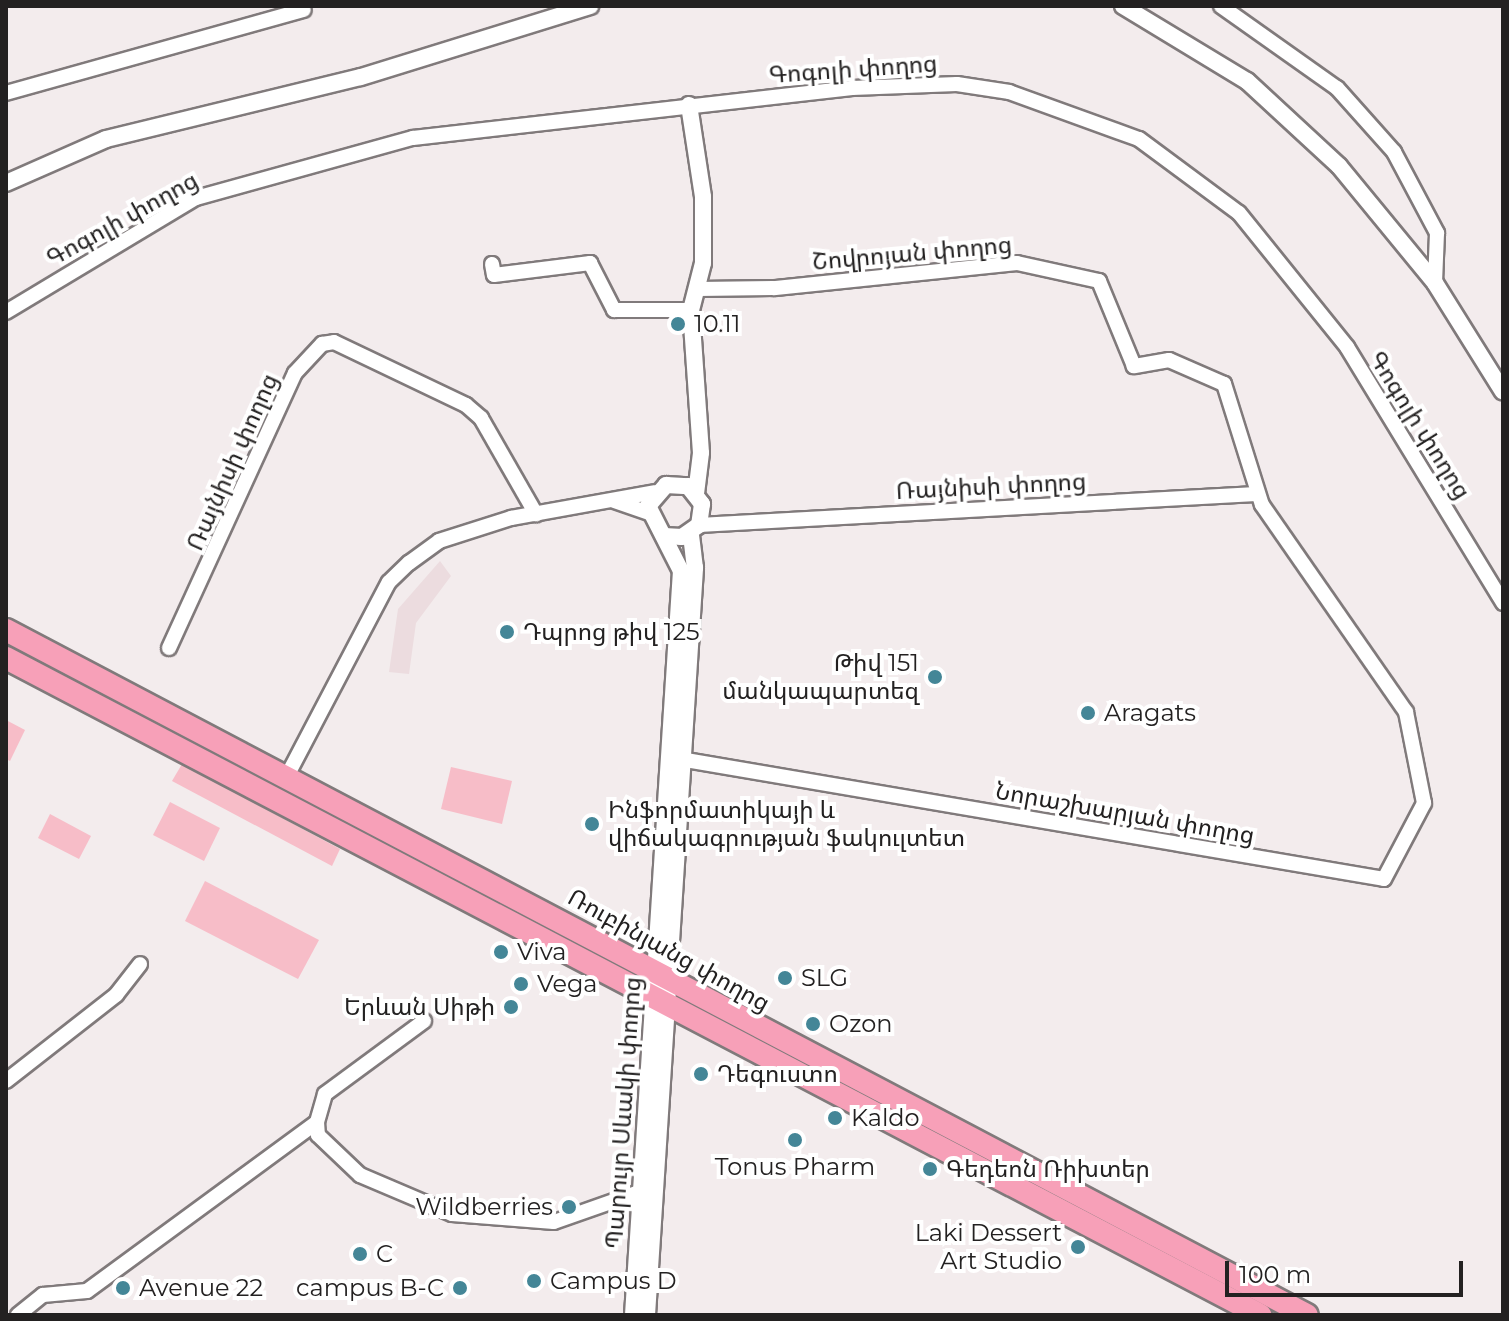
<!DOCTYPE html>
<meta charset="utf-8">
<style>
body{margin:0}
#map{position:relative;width:1509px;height:1321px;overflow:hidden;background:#f3eced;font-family:Montserrat,"Noto Sans Armenian",sans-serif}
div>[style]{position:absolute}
.built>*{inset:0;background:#ecdcdf}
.green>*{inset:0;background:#f7bdc8}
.roads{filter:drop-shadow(2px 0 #807a7b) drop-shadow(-2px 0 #807a7b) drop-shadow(0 2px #807a7b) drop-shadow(0 -2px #807a7b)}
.minor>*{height:14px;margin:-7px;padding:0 7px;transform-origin:7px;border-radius:7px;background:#fff}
.tertiary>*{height:16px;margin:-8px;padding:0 8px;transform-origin:8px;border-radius:8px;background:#fff}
.primary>*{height:22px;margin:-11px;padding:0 11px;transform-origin:11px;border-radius:11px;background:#f7a0b8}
.dots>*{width:22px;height:22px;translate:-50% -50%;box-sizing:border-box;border:4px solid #fff;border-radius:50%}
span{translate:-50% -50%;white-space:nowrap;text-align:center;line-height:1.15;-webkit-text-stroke:8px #fff;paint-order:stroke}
.street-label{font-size:24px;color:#232121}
.poi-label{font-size:24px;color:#232121}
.left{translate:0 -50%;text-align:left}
.right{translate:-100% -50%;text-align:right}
.frame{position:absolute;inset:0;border:8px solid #232121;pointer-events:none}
.scale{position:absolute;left:1225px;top:1261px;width:238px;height:36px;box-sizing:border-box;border:4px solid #232121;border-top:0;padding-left:10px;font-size:24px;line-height:28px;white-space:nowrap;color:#232121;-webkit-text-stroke:6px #fff;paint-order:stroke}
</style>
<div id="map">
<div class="built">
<i style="clip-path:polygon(440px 561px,451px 576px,416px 623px,409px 674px,389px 672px,398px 609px)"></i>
</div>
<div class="green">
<i style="clip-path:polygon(6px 720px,25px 730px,10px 761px,6px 759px)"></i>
<i style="clip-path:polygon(182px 764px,340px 849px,332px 866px,172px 781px)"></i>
<i style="clip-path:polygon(451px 767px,512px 781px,502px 824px,441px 809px)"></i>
<i style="clip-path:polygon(170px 802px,220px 828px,204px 861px,153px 835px)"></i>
<i style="clip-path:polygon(50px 814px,91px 836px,79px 859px,38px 838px)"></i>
<i style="clip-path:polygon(205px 881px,319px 940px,298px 979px,185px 921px)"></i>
</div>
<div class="roads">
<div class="minor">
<i style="left:1221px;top:6px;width:142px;rotate:35.3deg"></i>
<i style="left:1337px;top:88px;width:86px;rotate:48.3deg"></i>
<i style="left:1394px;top:152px;width:92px;rotate:62deg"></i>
<i style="left:1437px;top:233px;width:50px;rotate:92.3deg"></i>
<i style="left:6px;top:93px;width:309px;rotate:-15.6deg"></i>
<i style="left:492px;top:264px;width:11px;rotate:80deg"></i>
<i style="left:494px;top:275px;width:97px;rotate:-7.1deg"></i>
<i style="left:590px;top:263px;width:53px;rotate:62.9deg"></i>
<i style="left:614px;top:310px;width:77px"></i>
<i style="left:6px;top:312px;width:222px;rotate:-31deg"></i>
<i style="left:196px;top:198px;width:225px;rotate:-15.5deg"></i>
<i style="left:413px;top:138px;width:442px;rotate:-6.5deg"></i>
<i style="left:852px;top:88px;width:105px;rotate:-2.2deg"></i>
<i style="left:957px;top:84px;width:53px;rotate:8.7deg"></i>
<i style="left:1009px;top:92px;width:138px;rotate:19.9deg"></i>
<i style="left:1139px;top:139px;width:124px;rotate:36.5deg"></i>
<i style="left:1239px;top:213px;width:172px;rotate:51.1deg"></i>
<i style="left:1347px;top:347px;width:300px;rotate:58.6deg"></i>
<i style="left:614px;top:501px;width:36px;rotate:19deg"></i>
<i style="left:699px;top:525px;width:558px;rotate:-3.19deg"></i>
<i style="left:169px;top:648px;width:302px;rotate:-65.4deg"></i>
<i style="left:295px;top:373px;width:40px;rotate:-47deg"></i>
<i style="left:322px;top:344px;width:12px;rotate:-9deg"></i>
<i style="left:334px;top:342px;width:146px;rotate:25.5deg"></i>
<i style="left:466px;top:405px;width:20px;rotate:41deg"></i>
<i style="left:481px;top:418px;width:111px;rotate:60.2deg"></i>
<i style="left:674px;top:758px;width:720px;rotate:9.67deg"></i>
<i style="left:1384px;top:879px;width:86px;rotate:-62.2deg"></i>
<i style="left:1424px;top:803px;width:93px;rotate:-101.2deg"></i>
<i style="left:1406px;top:712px;width:252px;rotate:-124.8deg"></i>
<i style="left:1262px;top:505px;width:127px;rotate:-107.4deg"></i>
<i style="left:1224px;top:384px;width:60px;rotate:-156.4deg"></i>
<i style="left:1169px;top:360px;width:36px;rotate:170deg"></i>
<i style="left:1134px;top:366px;width:92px;rotate:-112.4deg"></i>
<i style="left:1099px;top:281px;width:84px;rotate:-167.6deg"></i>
<i style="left:1017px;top:263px;width:245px;rotate:174.1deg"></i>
<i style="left:773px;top:288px;width:75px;rotate:179.2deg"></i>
<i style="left:287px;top:776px;width:219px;rotate:-62.3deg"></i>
<i style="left:389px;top:582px;width:28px;rotate:-44deg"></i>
<i style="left:409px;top:563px;width:37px;rotate:-36deg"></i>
<i style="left:439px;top:541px;width:76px;rotate:-17.7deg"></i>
<i style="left:511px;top:518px;width:146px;rotate:-10.2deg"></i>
<i style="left:6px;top:1081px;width:140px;rotate:-38deg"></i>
<i style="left:116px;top:995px;width:39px;rotate:-52deg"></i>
<i style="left:317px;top:1122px;width:13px;rotate:86deg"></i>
<i style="left:318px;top:1135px;width:58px;rotate:43.6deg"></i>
<i style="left:360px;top:1175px;width:100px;rotate:23deg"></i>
<i style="left:452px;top:1214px;width:102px;rotate:4.5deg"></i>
<i style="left:554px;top:1222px;width:93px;rotate:-19.4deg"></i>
<i style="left:18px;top:1315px;width:32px;rotate:-39deg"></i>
<i style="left:43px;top:1295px;width:44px;rotate:-5.2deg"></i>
<i style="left:87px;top:1291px;width:285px;rotate:-36.3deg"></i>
<i style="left:317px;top:1122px;width:29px;rotate:-74deg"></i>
<i style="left:325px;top:1094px;width:123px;rotate:-36.4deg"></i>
</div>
<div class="tertiary">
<i style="left:1123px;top:6px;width:145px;rotate:31.2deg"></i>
<i style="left:1247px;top:81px;width:125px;rotate:42.7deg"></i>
<i style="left:1339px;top:166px;width:151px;rotate:50.6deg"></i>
<i style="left:1435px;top:283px;width:128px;rotate:58deg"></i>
<i style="left:689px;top:105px;width:93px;rotate:81.3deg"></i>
<i style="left:703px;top:197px;width:66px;rotate:90deg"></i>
<i style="left:703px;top:263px;width:49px;rotate:104.3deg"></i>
<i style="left:691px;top:310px;width:143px;rotate:86deg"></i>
<i style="left:701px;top:453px;width:39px;rotate:97deg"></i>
<i style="left:6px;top:183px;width:109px;rotate:-23.7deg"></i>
<i style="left:106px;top:139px;width:262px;rotate:-13.7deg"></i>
<i style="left:361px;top:77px;width:240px;rotate:-17.2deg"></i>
<i style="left:633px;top:1315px;width:746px;rotate:-86.31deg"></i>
<i style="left:681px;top:571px;width:73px;rotate:-116.9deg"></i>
<i style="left:648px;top:506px;width:28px;rotate:-49deg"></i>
<i style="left:666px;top:485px;width:22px;rotate:3deg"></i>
<i style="left:688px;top:486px;width:23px;rotate:52deg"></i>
<i style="left:702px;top:504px;width:21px;rotate:98deg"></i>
<i style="left:699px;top:525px;width:21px;rotate:145deg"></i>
<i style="left:682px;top:537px;width:18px;rotate:-177deg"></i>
<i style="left:647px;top:1315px;width:749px;rotate:-86.32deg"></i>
<i style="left:695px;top:568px;width:35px;rotate:-97deg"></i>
</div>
<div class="primary">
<i style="left:6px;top:630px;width:1470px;rotate:27.77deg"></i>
<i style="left:6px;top:658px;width:1416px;rotate:27.65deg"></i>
</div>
</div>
<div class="dots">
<i style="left:678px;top:324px;background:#448697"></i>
<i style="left:507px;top:632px;background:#448697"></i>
<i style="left:935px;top:677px;background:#448697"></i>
<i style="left:1088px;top:713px;background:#448697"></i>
<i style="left:592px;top:824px;background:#448697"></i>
<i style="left:501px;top:952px;background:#448697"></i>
<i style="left:785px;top:978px;background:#448697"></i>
<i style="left:521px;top:984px;background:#448697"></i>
<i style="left:511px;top:1007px;background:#448697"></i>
<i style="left:813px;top:1024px;background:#448697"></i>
<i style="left:701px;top:1074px;background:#448697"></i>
<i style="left:835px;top:1118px;background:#448697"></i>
<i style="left:795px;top:1140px;background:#448697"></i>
<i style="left:930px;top:1169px;background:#448697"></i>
<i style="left:569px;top:1207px;background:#448697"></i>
<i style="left:1078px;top:1247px;background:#448697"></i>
<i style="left:360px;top:1254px;background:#448697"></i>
<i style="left:534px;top:1281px;background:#448697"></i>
<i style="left:123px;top:1288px;background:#448697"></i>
<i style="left:460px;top:1288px;background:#448697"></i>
</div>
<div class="street-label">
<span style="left:853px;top:69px;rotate:-4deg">Գոգոլի փողոց</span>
<span style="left:122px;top:219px;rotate:-29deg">Գոգոլի փողոց</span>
<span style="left:912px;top:253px;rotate:-5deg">Շովրոյան փողոց</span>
<span style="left:1420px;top:425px;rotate:58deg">Գոգոլի փողոց</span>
<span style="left:232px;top:462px;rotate:-66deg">Ռայնիսի փողոց</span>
<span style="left:991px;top:486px;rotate:-3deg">Ռայնիսի փողոց</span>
<span style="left:1125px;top:813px;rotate:10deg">Նորաշխարյան փողոց</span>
<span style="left:669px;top:950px;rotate:29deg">Ռուբինյանց փողոց</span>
<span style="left:623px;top:1113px;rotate:-86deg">Պարույր Սևակի փողոց</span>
</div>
<div class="poi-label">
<span class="left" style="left:694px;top:324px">10.11</span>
<span class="left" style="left:523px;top:632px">Դպրոց թիվ 125</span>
<span class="right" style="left:919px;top:677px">Թիվ 151<br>մանկապարտեզ</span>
<span class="left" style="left:1104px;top:713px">Aragats</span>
<span class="left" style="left:608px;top:824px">Ինֆորմատիկայի և<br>վիճակագրության ֆակուլտետ</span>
<span class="left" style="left:517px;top:952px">Viva</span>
<span class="left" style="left:801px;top:978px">SLG</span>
<span class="left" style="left:537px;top:984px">Vega</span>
<span class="right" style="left:495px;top:1007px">Երևան Սիթի</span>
<span class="left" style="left:829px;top:1024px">Ozon</span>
<span class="left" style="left:717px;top:1074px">Դեգուստո</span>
<span class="left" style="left:851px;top:1118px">Kaldo</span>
<span style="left:795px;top:1167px">Tonus Pharm</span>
<span class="left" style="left:946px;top:1169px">Գեդեոն Ռիխտեր</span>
<span class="right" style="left:553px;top:1207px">Wildberries</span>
<span class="right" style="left:1062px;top:1247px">Laki Dessert<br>Art Studio</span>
<span class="left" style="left:376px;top:1254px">C</span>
<span class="left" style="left:550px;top:1281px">Campus D</span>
<span class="left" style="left:139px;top:1288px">Avenue 22</span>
<span class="right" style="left:444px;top:1288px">campus B-C</span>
</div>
<div class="frame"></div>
<div class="scale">100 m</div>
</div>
